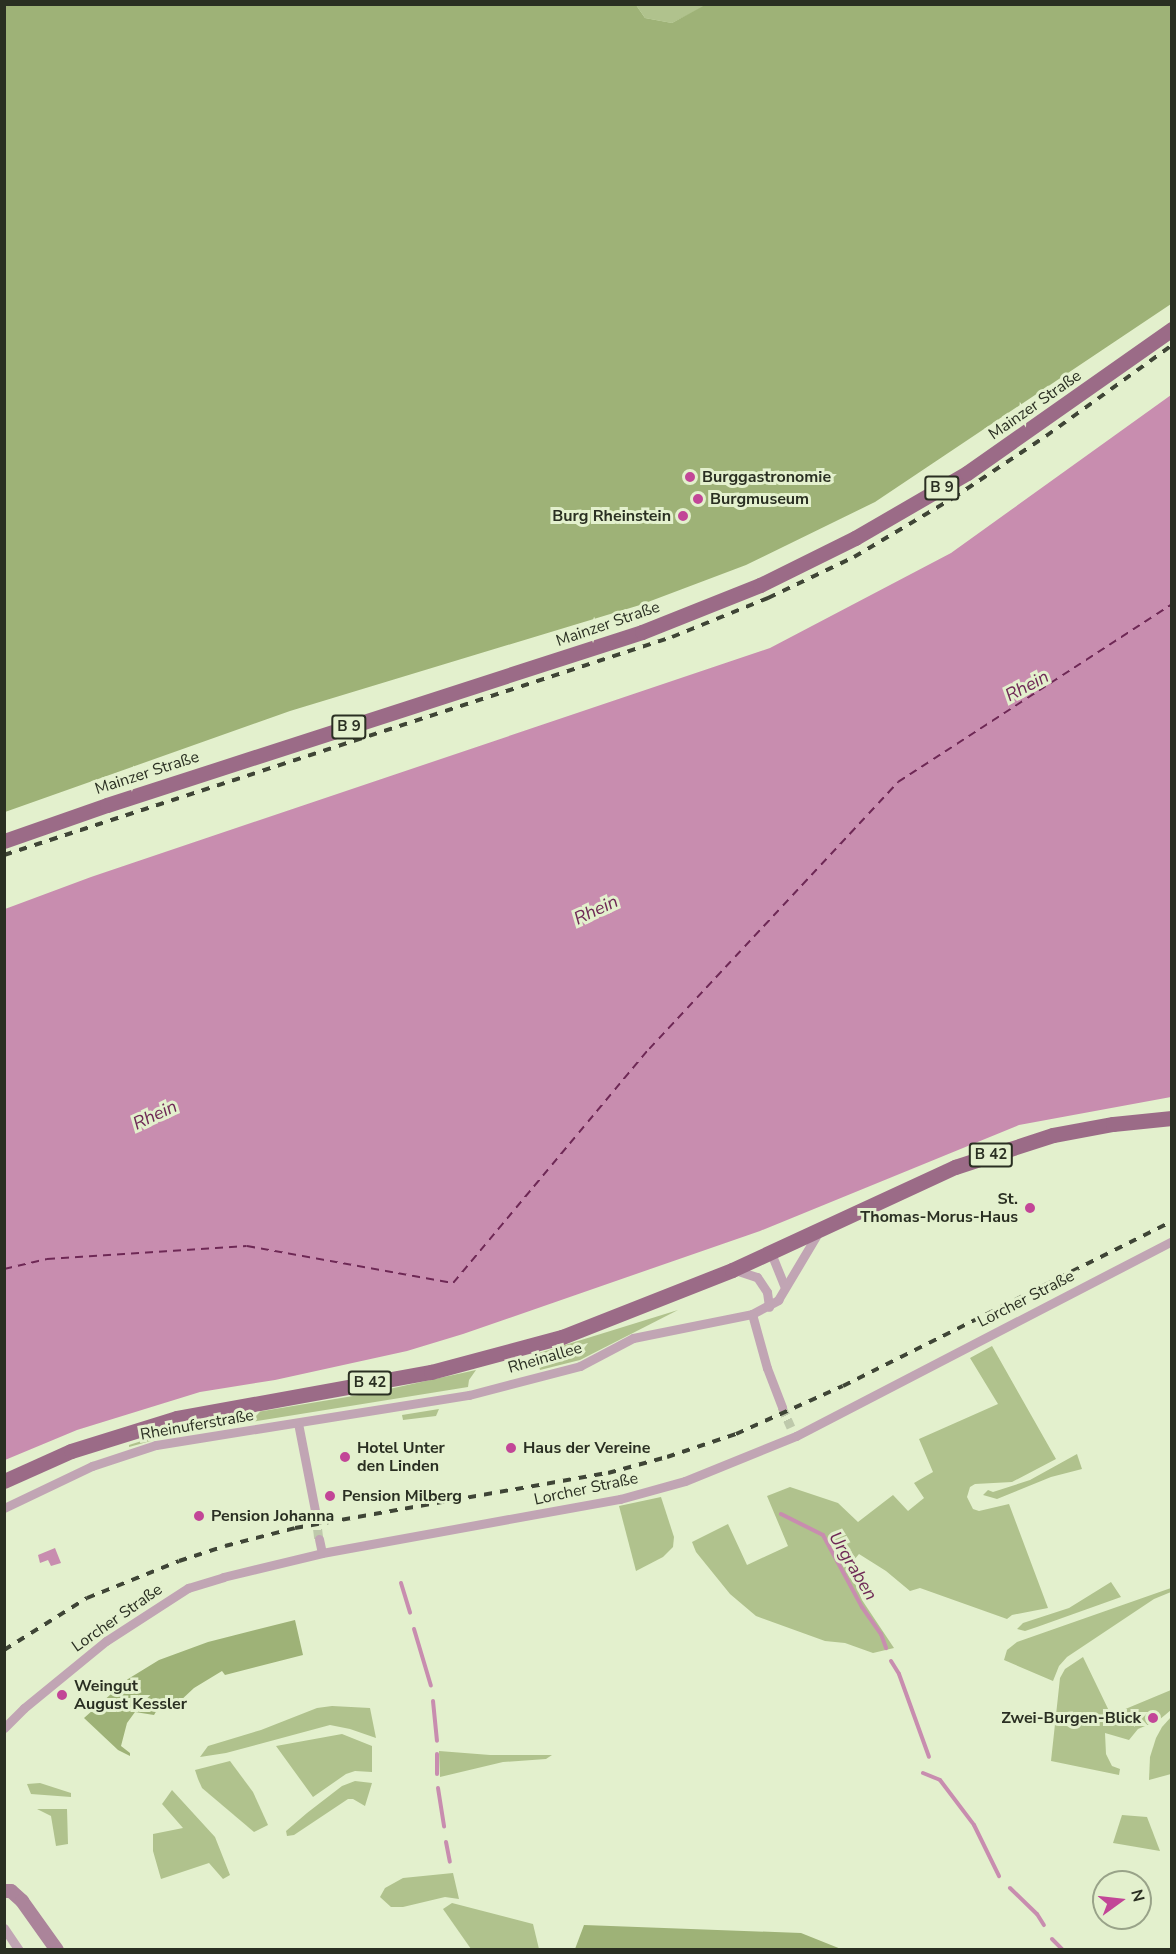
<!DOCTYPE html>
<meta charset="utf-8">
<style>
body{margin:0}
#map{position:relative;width:1176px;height:1954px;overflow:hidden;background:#e3f0cd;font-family:"Nunito Sans",sans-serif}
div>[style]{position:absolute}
.green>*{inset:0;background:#b0c28d}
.forest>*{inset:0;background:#9eb277}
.water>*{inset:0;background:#c88daf}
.stream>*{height:4px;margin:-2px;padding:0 2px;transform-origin:2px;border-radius:2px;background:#c88daf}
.ferry>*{height:1.5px;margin-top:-0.75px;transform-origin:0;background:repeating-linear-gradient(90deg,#6e2855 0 8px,transparent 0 14px)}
.minor-tunnel>*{height:9px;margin-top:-4.5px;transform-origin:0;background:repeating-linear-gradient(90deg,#bec9ab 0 9px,transparent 0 13.5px)}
.minor>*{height:9px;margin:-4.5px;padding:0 4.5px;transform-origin:4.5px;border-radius:4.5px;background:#c1a5b4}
.secondary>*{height:14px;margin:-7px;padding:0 7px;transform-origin:7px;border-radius:7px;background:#ab849a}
.primary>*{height:15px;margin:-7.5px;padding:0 7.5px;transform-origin:7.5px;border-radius:7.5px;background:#9b6b87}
.rail>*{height:4px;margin-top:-2px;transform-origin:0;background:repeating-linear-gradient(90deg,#3f4536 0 8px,transparent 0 16px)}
.dots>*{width:16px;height:16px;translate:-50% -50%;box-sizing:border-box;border:3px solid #e3f0cd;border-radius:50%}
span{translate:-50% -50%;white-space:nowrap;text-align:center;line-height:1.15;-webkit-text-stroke:6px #e3f0cd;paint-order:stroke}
.shield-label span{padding:2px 4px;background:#e3f0cd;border:2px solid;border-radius:4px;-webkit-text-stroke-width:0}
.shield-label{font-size:15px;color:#2a2f22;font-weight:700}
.street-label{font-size:16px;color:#2a2f22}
.poi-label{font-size:16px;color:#2a2f22;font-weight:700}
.left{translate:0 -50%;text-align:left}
.right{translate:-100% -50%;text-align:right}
.water-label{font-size:18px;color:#6e2855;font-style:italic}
.frame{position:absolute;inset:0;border:6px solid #2a2f22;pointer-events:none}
.north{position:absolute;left:1092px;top:1870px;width:60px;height:60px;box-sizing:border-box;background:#e3f0cd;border:2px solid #99a389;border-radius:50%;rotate:75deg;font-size:16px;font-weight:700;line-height:24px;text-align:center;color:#2a2f22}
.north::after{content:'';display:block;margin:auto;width:21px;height:27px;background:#c24697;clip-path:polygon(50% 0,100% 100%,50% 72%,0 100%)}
</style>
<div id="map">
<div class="green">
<i style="clip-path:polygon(636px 5px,707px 5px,672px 23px,645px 18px)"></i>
<i style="clip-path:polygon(678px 1310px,580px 1360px,540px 1370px,536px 1354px)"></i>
<i style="clip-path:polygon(992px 1346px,1056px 1459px,1012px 1482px,975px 1484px,970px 1487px,967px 1497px,973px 1509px,979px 1511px,1009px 1504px,1048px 1608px,1012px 1615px,1007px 1619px,920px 1588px,910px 1591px,886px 1571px,859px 1554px,848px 1567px,862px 1600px,894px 1648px,873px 1653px,845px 1643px,825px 1641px,756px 1616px,730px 1594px,696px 1552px,692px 1542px,728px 1524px,747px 1565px,788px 1546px,767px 1496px,790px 1487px,838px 1503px,858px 1522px,893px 1495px,908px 1511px,924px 1498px,914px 1483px,933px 1472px,919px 1439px,998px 1404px,970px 1358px)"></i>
<i style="clip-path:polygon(476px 1370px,469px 1380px,468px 1387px,176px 1434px,129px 1447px,129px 1445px,176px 1430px,227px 1417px,371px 1393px)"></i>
<i style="clip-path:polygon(439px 1409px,436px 1416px,403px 1420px,402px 1415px)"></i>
<i style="clip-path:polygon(1077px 1454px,1082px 1469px,1051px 1477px,997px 1499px,983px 1495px,988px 1490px,993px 1492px,1030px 1480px)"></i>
<i style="clip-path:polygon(661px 1497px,674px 1537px,673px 1547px,663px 1557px,636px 1571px,619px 1506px)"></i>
<i style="clip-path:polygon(1111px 1582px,1121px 1597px,1037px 1627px,1025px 1631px,1017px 1629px,1023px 1623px,1069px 1608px)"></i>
<i style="clip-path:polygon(1171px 1588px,1171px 1592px,1154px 1599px,1067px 1657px,1059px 1666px,1053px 1681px,1004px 1660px,1007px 1650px,1017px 1642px)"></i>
<i style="clip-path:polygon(1083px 1657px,1111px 1715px,1171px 1690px,1171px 1710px,1159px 1720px,1138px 1729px,1129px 1740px,1105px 1733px,1106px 1754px,1112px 1766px,1120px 1769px,1119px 1775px,1051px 1761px,1060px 1678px,1065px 1669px)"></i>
<i style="clip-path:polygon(332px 1706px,370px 1708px,376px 1738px,350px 1729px,330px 1725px,226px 1753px,200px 1757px,208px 1746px,261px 1730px,317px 1708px)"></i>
<i style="clip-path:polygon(1171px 1717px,1171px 1774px,1149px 1780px,1150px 1757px,1156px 1738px,1162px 1727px)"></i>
<i style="clip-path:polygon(342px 1734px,372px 1746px,372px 1772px,355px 1771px,346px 1774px,313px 1797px,276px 1746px)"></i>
<i style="clip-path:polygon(439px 1751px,490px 1755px,552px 1755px,546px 1759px,503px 1762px,440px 1777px)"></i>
<i style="clip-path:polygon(230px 1761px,253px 1792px,268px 1825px,254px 1832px,202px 1788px,198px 1779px,195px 1770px)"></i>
<i style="clip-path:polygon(355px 1781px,372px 1783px,365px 1806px,353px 1799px,348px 1799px,294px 1835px,287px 1836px,286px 1831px,307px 1813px,342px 1786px)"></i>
<i style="clip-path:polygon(40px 1783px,71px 1793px,71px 1797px,31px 1794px,27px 1784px)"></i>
<i style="clip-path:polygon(172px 1790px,215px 1837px,230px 1875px,223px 1879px,209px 1863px,161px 1879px,153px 1851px,153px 1834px,183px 1828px,162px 1804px)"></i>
<i style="clip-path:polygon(37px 1809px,67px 1809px,68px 1844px,56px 1846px,51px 1816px)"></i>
<i style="clip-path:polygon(1122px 1815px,1147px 1817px,1160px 1851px,1113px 1843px)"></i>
<i style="clip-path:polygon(453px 1873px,459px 1899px,445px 1897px,403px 1907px,391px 1907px,380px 1897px,385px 1888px,403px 1878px)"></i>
<i style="clip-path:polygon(452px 1903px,533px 1924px,539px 1949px,471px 1949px,443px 1909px)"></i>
</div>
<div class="forest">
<i style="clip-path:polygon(636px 5px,645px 18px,672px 23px,707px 4px,1171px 5px,1171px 304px,875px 502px,746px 565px,640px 605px,290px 711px,5px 812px,5px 5px)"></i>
<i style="clip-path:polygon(295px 1620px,303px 1655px,225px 1675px,222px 1671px,194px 1688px,179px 1702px,157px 1710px,154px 1715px,135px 1712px,127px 1723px,121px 1746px,130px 1753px,130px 1756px,118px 1750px,84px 1718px,128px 1679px,159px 1660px,208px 1642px)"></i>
<i style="clip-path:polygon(584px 1925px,801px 1933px,841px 1949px,575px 1949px)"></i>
</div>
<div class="water">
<i style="clip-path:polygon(1171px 395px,1171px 1097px,1019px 1125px,760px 1231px,463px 1334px,407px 1351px,275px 1380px,200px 1392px,77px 1430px,5px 1460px,5px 909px,91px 877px,770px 648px,951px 553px)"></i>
<i style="clip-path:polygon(55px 1548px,61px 1563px,51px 1566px,48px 1560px,40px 1563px,38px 1555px)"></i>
</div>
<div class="stream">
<i style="left:781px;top:1514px;width:47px;rotate:26.6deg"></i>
<i style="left:823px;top:1535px;width:82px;rotate:61.6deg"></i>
<i style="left:862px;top:1607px;width:33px;rotate:55deg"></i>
<i style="left:881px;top:1634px;width:15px;rotate:70deg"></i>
<i style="left:401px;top:1583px;width:31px;rotate:73deg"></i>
<i style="left:414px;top:1629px;width:59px;rotate:73.4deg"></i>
<i style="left:891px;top:1661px;width:15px;rotate:58deg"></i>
<i style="left:899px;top:1674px;width:88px;rotate:70.1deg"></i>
<i style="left:433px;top:1701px;width:40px;rotate:84.3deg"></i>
<i style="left:923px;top:1773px;width:18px;rotate:22deg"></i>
<i style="left:940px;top:1780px;width:56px;rotate:52.9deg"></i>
<i style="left:974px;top:1825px;width:57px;rotate:63.9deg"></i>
<i style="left:437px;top:1774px;width:20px;rotate:-90deg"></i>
<i style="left:438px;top:1788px;width:39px;rotate:81deg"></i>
<i style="left:446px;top:1842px;width:20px;rotate:79deg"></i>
<i style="left:1010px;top:1888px;width:37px;rotate:44deg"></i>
<i style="left:1037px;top:1914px;width:13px;rotate:58deg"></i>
<i style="left:1052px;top:1939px;width:16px;rotate:45deg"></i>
</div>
<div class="ferry">
<i style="left:4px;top:1269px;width:44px;rotate:-13.1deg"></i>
<i style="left:47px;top:1259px;width:200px;rotate:-3.7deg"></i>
<i style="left:247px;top:1246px;width:209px;rotate:10.2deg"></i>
<i style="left:453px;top:1283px;width:305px;rotate:-50.1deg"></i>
<i style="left:649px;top:1049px;width:365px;rotate:-47deg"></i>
<i style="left:898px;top:782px;width:327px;rotate:-33deg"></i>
</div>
<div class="minor-tunnel">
<i style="left:782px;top:1407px;width:22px;rotate:66deg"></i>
<i style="left:316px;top:1516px;width:23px;rotate:83deg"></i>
</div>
<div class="minor">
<i style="left:771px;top:1253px;width:37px;rotate:68deg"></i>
<i style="left:735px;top:1270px;width:23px;rotate:18deg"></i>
<i style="left:757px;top:1277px;width:18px;rotate:56deg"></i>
<i style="left:767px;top:1292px;width:15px;rotate:82deg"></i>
<i style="left:752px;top:1314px;width:56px;rotate:74.5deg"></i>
<i style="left:767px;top:1368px;width:42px;rotate:69deg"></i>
<i style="left:298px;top:1423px;width:95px;rotate:79deg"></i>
<i style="left:4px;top:1508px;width:98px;rotate:-25.5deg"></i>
<i style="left:92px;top:1466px;width:67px;rotate:-18.2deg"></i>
<i style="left:156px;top:1445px;width:317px;rotate:-9.1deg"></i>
<i style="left:469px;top:1395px;width:115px;rotate:-14.6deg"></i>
<i style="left:580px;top:1366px;width:60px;rotate:-27.8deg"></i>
<i style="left:633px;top:1338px;width:121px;rotate:-11.4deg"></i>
<i style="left:752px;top:1314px;width:30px;rotate:-28deg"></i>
<i style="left:778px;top:1300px;width:78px;rotate:-59.2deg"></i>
<i style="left:319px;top:1539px;width:14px;rotate:78deg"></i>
<i style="left:4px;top:1728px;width:28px;rotate:-45deg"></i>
<i style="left:24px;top:1708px;width:106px;rotate:-39.3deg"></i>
<i style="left:106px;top:1641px;width:98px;rotate:-32.9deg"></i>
<i style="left:188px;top:1588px;width:37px;rotate:-17deg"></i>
<i style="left:223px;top:1577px;width:102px;rotate:-13.6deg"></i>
<i style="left:322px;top:1553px;width:303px;rotate:-10.3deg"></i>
<i style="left:620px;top:1499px;width:67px;rotate:-15.5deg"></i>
<i style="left:685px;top:1481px;width:120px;rotate:-22.1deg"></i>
<i style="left:796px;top:1436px;width:424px;rotate:-27.4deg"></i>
<i style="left:4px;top:1928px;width:27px;rotate:56deg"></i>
</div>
<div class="secondary">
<i style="left:4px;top:1891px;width:7px"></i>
<i style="left:11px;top:1891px;width:15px;rotate:42deg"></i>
<i style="left:22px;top:1901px;width:60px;rotate:54.5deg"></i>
</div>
<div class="primary">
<i style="left:4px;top:841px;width:109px;rotate:-19.3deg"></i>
<i style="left:107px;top:805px;width:562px;rotate:-17.92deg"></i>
<i style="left:642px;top:632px;width:127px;rotate:-21.7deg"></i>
<i style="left:760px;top:585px;width:106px;rotate:-26.3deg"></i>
<i style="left:855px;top:538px;width:129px;rotate:-30.1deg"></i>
<i style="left:967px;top:473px;width:251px;rotate:-35.1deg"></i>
<i style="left:4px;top:1481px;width:73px;rotate:-24.1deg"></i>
<i style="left:71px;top:1451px;width:111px;rotate:-17.3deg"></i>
<i style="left:177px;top:1418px;width:258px;rotate:-10.3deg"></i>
<i style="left:431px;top:1372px;width:136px;rotate:-15deg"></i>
<i style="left:562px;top:1337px;width:183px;rotate:-21.5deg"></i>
<i style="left:732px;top:1270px;width:246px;rotate:-24.8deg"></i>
<i style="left:955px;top:1167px;width:103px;rotate:-18.1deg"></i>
<i style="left:1053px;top:1135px;width:61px;rotate:-10.4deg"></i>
<i style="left:1113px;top:1124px;width:59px;rotate:-5.8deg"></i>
</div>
<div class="rail">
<i style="left:4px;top:855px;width:703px;rotate:-18.07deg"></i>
<i style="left:672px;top:637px;width:104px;rotate:-22.1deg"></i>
<i style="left:768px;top:598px;width:95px;rotate:-25.5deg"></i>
<i style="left:854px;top:557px;width:115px;rotate:-30.8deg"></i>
<i style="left:953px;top:498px;width:112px;rotate:-33.7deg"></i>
<i style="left:1046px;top:436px;width:155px;rotate:-35.8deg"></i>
<i style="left:4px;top:1650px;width:98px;rotate:-32.1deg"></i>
<i style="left:87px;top:1598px;width:99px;rotate:-21.9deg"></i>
<i style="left:179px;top:1561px;width:48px;rotate:-18.1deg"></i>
<i style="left:225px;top:1546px;width:72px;rotate:-14.4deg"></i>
<i style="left:295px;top:1528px;width:318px;rotate:-10deg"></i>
<i style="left:608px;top:1473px;width:61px;rotate:-15.2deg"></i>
<i style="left:667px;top:1457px;width:73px;rotate:-18.4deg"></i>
<i style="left:736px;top:1434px;width:117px;rotate:-24.2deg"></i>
<i style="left:843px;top:1386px;width:368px;rotate:-26.6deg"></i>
</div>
<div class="dots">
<i style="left:690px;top:477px;background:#c24697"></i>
<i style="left:698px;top:499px;background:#c24697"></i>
<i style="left:683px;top:516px;background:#c24697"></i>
<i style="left:1030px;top:1208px;background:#c24697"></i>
<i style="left:511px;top:1448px;background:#c24697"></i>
<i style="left:345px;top:1457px;background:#c24697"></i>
<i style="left:330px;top:1496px;background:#c24697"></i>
<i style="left:199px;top:1516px;background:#c24697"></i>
<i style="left:62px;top:1695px;background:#c24697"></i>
<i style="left:1153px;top:1718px;background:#c24697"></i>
</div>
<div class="shield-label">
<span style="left:942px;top:488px">B 9</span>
<span style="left:349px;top:727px">B 9</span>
<span style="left:991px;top:1155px">B 42</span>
<span style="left:370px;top:1383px">B 42</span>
</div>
<div class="street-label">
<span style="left:1035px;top:405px;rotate:-35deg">Mainzer Straße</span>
<span style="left:608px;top:624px;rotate:-19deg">Mainzer Straße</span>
<span style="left:147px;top:773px;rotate:-18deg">Mainzer Straße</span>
<span style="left:1026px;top:1299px;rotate:-27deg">Lorcher Straße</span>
<span style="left:545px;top:1358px;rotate:-16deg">Rheinallee</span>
<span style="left:197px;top:1425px;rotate:-10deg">Rheinuferstraße</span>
<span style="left:586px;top:1489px;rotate:-12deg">Lorcher Straße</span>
<span style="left:117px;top:1618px;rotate:-35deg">Lorcher Straße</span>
</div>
<div class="poi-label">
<span class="left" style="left:702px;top:477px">Burggastronomie</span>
<span class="left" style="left:710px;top:499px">Burgmuseum</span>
<span class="right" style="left:671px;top:516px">Burg Rheinstein</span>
<span class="right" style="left:1018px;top:1208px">St.<br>Thomas-Morus-Haus</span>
<span class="left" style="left:357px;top:1457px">Hotel Unter<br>den Linden</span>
<span class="left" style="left:523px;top:1448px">Haus der Vereine</span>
<span class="left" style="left:342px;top:1496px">Pension Milberg</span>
<span class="left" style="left:211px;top:1516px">Pension Johanna</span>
<span class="left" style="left:74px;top:1695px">Weingut<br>August Kessler</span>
<span class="right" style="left:1141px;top:1718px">Zwei-Burgen-Blick</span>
</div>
<div class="water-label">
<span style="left:1027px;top:686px;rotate:-28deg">Rhein</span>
<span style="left:596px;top:910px;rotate:-25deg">Rhein</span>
<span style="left:155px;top:1115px;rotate:-25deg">Rhein</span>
<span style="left:853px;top:1566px;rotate:59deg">Urgraben</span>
</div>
<div class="frame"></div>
<div class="north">N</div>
</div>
